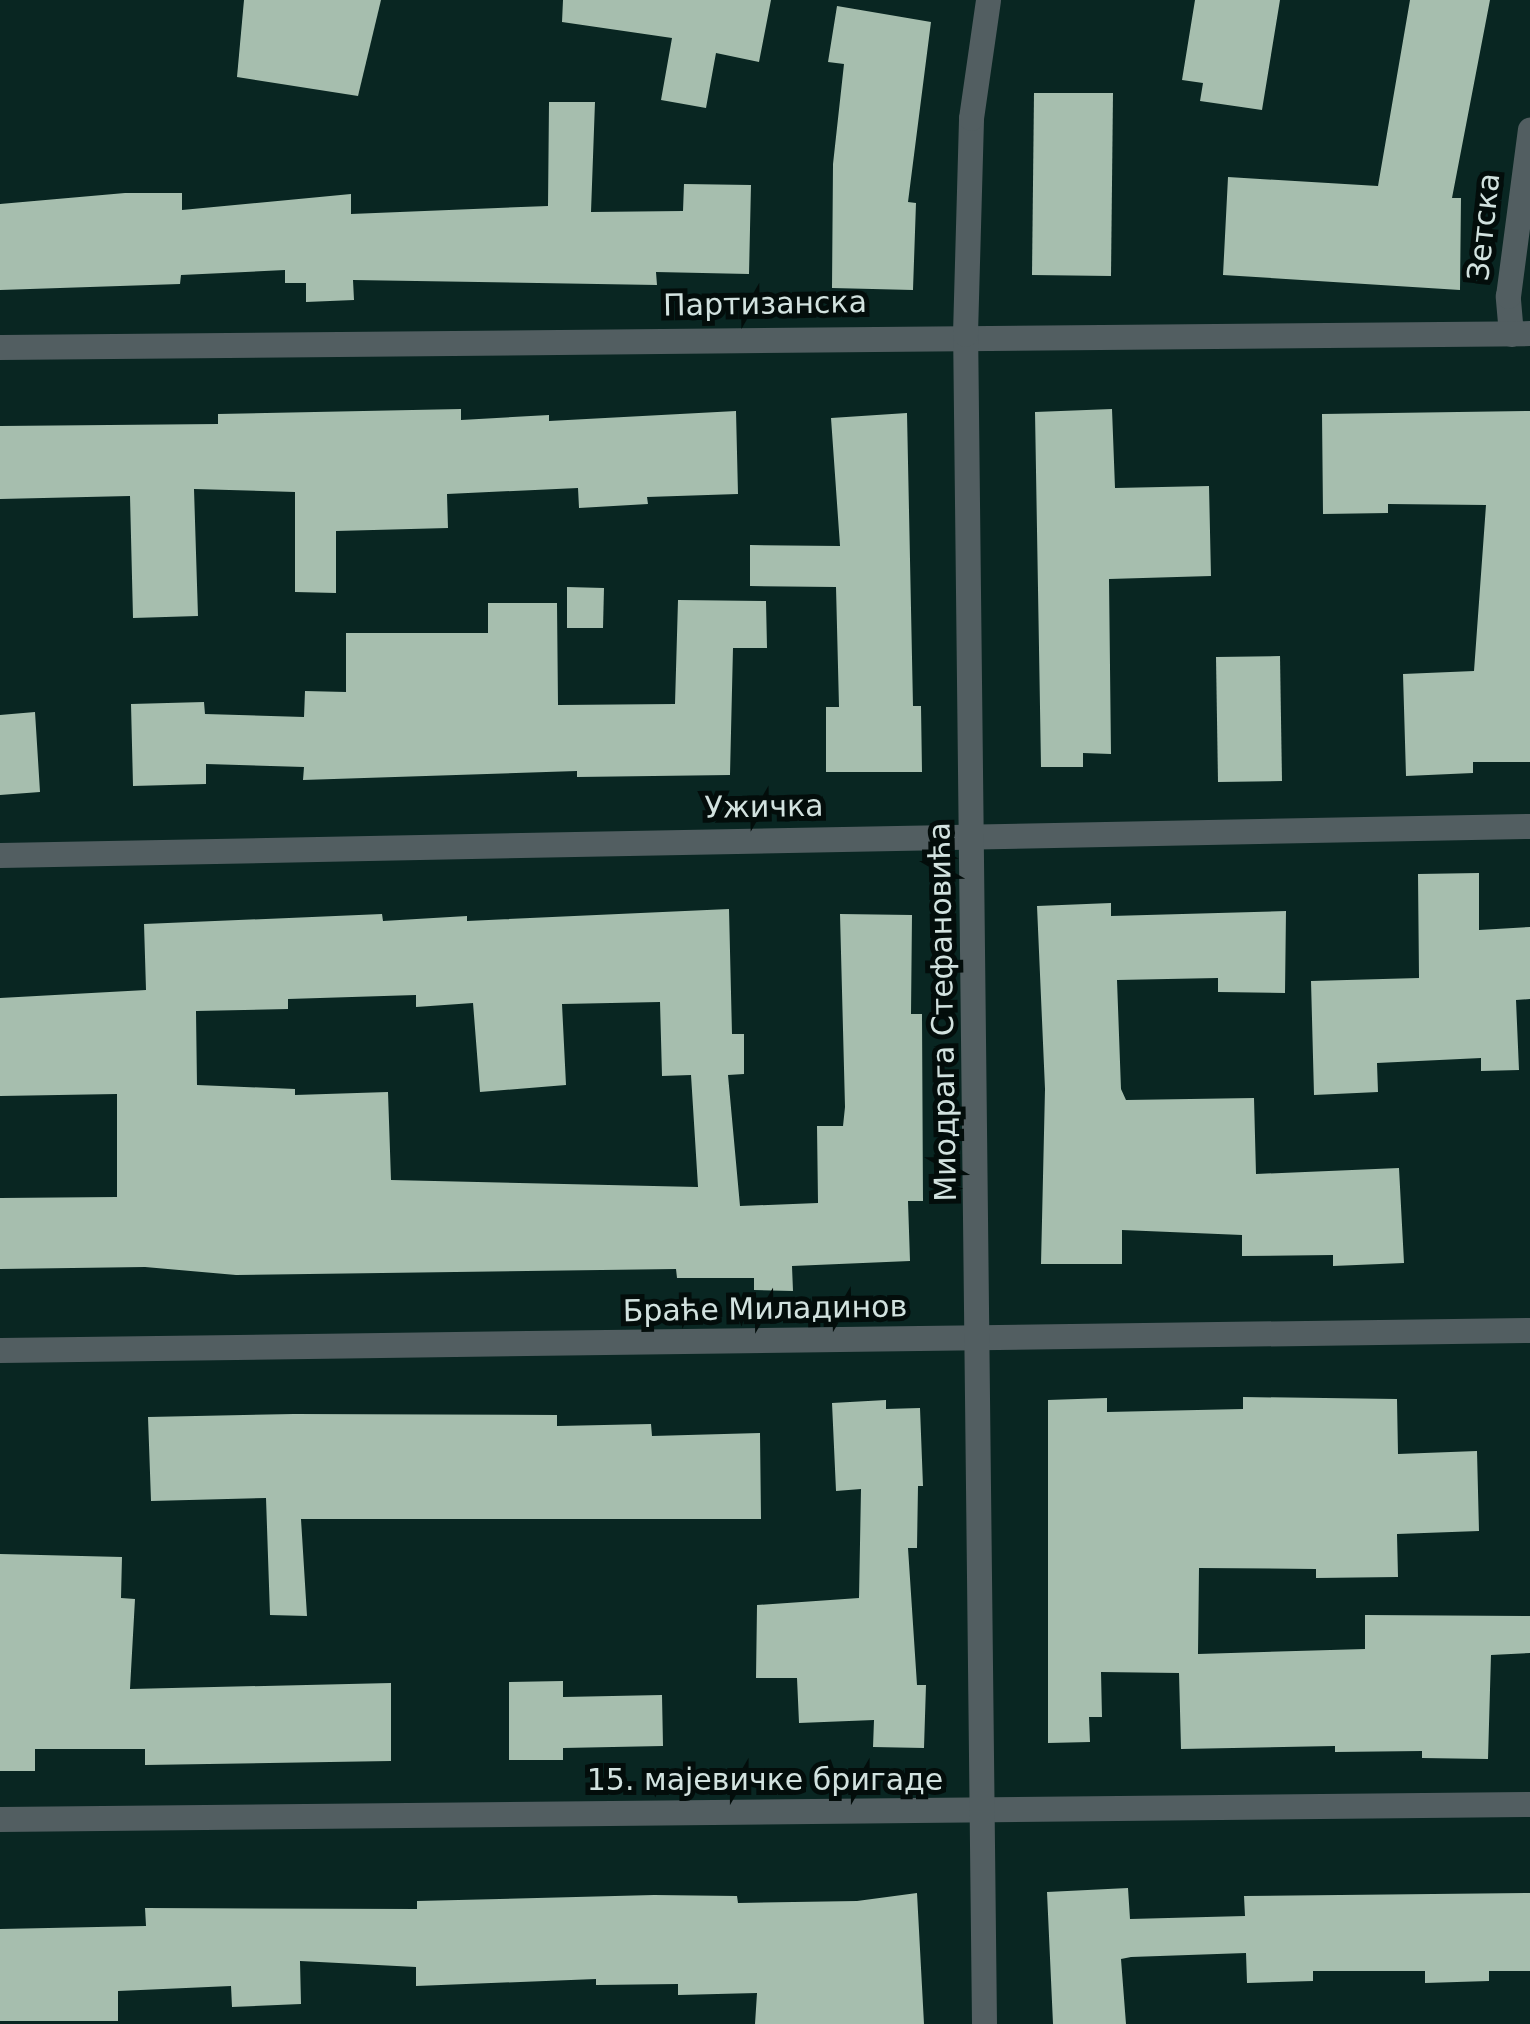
<!DOCTYPE html>
<meta charset="utf-8">
<style>
body{margin:0}
#map{position:relative;width:1530px;height:2024px;overflow:hidden;background:#092622;font-family:"DejaVu Sans",sans-serif}
div>[style]{position:absolute}
.building>*{inset:0;background:#a6beae}
.street>*{height:25px;margin:-12.5px;padding:0 12.5px;transform-origin:12.5px;border-radius:12.5px;background:#525e61}
span{translate:-50% -50%;white-space:nowrap;text-align:center;line-height:1.15;-webkit-text-stroke:10px #030d0b;paint-order:stroke}
.street-label{font-size:30px;color:#d2e2df}
</style>
<div id="map">
<div class="building">
<i style="clip-path:polygon(244px 0,381px 0,358px 96px,237px 77px)"></i>
<i style="clip-path:polygon(563px 0,771px 0,759px 62px,716px 53px,706px 108px,661px 100px,672px 38px,562px 22px)"></i>
<i style="clip-path:polygon(1195px 0,1280px 0,1262px 110px,1200px 101px,1203px 83px,1182px 80px)"></i>
<i style="clip-path:polygon(1410px 0,1490px 0,1452px 198px,1461px 198px,1460px 290px,1223px 275px,1228px 177px,1378px 186px)"></i>
<i style="clip-path:polygon(837px 6px,931px 22px,908px 202px,916px 203px,913px 290px,832px 288px,833px 164px,844px 64px,828px 62px)"></i>
<i style="clip-path:polygon(1034px 93px,1113px 93px,1111px 276px,1032px 275px)"></i>
<i style="clip-path:polygon(549px 102px,595px 102px,591px 212px,683px 211px,684px 184px,751px 185px,749px 274px,656px 272px,657px 285px,353px 280px,354px 300px,306px 302px,306px 283px,285px 283px,285px 270px,181px 275px,180px 284px,0 290px,0 204px,125px 193px,182px 193px,182px 210px,351px 194px,351px 214px,548px 206px)"></i>
<i style="clip-path:polygon(461px 409px,461px 420px,549px 415px,549px 421px,736px 411px,738px 494px,647px 497px,648px 504px,579px 508px,578px 488px,447px 494px,448px 528px,336px 531px,336px 593px,295px 592px,295px 492px,194px 489px,198px 616px,133px 618px,130px 496px,0 499px,0 426px,218px 424px,218px 414px)"></i>
<i style="clip-path:polygon(1112px 409px,1115px 488px,1209px 486px,1211px 576px,1109px 579px,1111px 754px,1083px 753px,1083px 767px,1041px 767px,1035px 412px)"></i>
<i style="clip-path:polygon(1530px 411px,1530px 762px,1473px 762px,1473px 773px,1406px 776px,1403px 674px,1474px 671px,1486px 505px,1388px 504px,1388px 513px,1323px 514px,1322px 414px)"></i>
<i style="clip-path:polygon(907px 413px,913px 706px,921px 706px,922px 772px,826px 772px,826px 707px,839px 707px,836px 587px,750px 586px,750px 545px,840px 546px,831px 418px)"></i>
<i style="clip-path:polygon(567px 587px,604px 588px,603px 628px,567px 628px)"></i>
<i style="clip-path:polygon(678px 600px,766px 601px,767px 648px,733px 648px,730px 775px,577px 777px,577px 771px,303px 780px,304px 767px,206px 764px,206px 784px,133px 786px,131px 704px,204px 702px,205px 714px,304px 717px,305px 691px,346px 692px,346px 633px,488px 633px,488px 603px,557px 603px,558px 705px,675px 704px)"></i>
<i style="clip-path:polygon(1280px 656px,1282px 781px,1218px 782px,1216px 657px)"></i>
<i style="clip-path:polygon(35px 712px,40px 792px,0 795px,0 715px)"></i>
<i style="clip-path:polygon(1479px 873px,1479px 930px,1530px 927px,1530px 999px,1516px 1000px,1519px 1070px,1481px 1071px,1481px 1058px,1377px 1063px,1378px 1092px,1314px 1095px,1311px 981px,1419px 978px,1418px 874px)"></i>
<i style="clip-path:polygon(1111px 903px,1111px 916px,1286px 911px,1285px 993px,1218px 992px,1218px 978px,1117px 980px,1121px 1089px,1126px 1100px,1254px 1098px,1256px 1174px,1399px 1168px,1404px 1263px,1333px 1266px,1333px 1255px,1242px 1256px,1242px 1235px,1122px 1230px,1122px 1264px,1041px 1264px,1045px 1089px,1037px 906px)"></i>
<i style="clip-path:polygon(evenodd,729px 909px,732px 1034px,744px 1034px,744px 1074px,728px 1075px,740px 1206px,818px 1203px,817px 1126px,843px 1126px,845px 1107px,840px 914px,912px 915px,911px 1014px,922px 1014px,923px 1201px,908px 1201px,910px 1261px,792px 1266px,793px 1291px,754px 1290px,754px 1278px,677px 1278px,676px 1269px,236px 1275px,145px 1267px,0 1269px,0 1198px,117px 1197px,117px 1094px,0 1096px,0 998px,146px 990px,144px 924px,382px 914px,383px 921px,467px 916px,467px 921px,729px 909px,416px 995px,416px 1007px,473px 1003px,480px 1092px,566px 1085px,562px 1004px,660px 1002px,662px 1076px,691px 1075px,698px 1187px,391px 1180px,388px 1092px,295px 1095px,295px 1089px,197px 1085px,196px 1011px,288px 1009px,288px 999px,416px 995px)"></i>
<i style="clip-path:polygon(1243px 1397px,1397px 1399px,1398px 1454px,1477px 1451px,1479px 1531px,1397px 1534px,1398px 1577px,1316px 1578px,1316px 1569px,1199px 1568px,1198px 1654px,1365px 1649px,1365px 1615px,1530px 1616px,1530px 1653px,1491px 1655px,1488px 1759px,1422px 1758px,1422px 1751px,1335px 1752px,1335px 1746px,1181px 1749px,1179px 1673px,1101px 1672px,1102px 1717px,1089px 1717px,1090px 1742px,1048px 1743px,1048px 1400px,1107px 1398px,1107px 1412px,1243px 1409px)"></i>
<i style="clip-path:polygon(886px 1400px,886px 1409px,920px 1408px,923px 1486px,918px 1486px,917px 1548px,908px 1548px,917px 1685px,926px 1685px,924px 1748px,873px 1747px,874px 1720px,799px 1723px,797px 1678px,756px 1678px,757px 1605px,859px 1598px,861px 1489px,836px 1491px,832px 1403px)"></i>
<i style="clip-path:polygon(294px 1414px,557px 1415px,557px 1426px,651px 1424px,652px 1436px,760px 1433px,761px 1519px,301px 1519px,307px 1616px,270px 1615px,266px 1498px,151px 1501px,148px 1417px)"></i>
<i style="clip-path:polygon(0 1554px,122px 1557px,121px 1598px,135px 1599px,130px 1689px,391px 1683px,391px 1761px,145px 1765px,145px 1749px,35px 1749px,35px 1771px,0 1771px)"></i>
<i style="clip-path:polygon(563px 1681px,563px 1697px,662px 1695px,663px 1746px,563px 1748px,563px 1760px,509px 1760px,509px 1682px)"></i>
<i style="clip-path:polygon(1128px 1888px,1130px 1919px,1245px 1916px,1244px 1896px,1530px 1893px,1530px 1971px,1489px 1971px,1489px 1981px,1425px 1983px,1425px 1971px,1313px 1971px,1313px 1981px,1247px 1983px,1246px 1953px,1131px 1957px,1121px 1959px,1126px 2024px,1053px 2024px,1047px 1892px)"></i>
<i style="clip-path:polygon(917px 1893px,924px 2024px,755px 2024px,757px 1993px,678px 1995px,678px 1984px,596px 1985px,596px 1979px,416px 1986px,416px 1967px,300px 1961px,301px 2004px,232px 2007px,231px 1986px,118px 1991px,118px 2021px,0 2021px,0 1929px,146px 1926px,145px 1908px,417px 1909px,417px 1901px,654px 1895px,737px 1896px,738px 1903px,857px 1901px)"></i>
</div>
<div class="street">
<i style="left:1511px;top:334px;width:38px;rotate:-95deg"></i>
<i style="left:1508px;top:296px;width:168px;rotate:-82.5deg"></i>
<i style="left:0;top:347px;width:1530px;rotate:-0.52deg"></i>
<i style="left:0;top:855px;width:1530px;rotate:-1.09deg"></i>
<i style="left:0;top:1350px;width:1530px;rotate:-0.75deg"></i>
<i style="left:0;top:1819px;width:1530px;rotate:-0.56deg"></i>
<i style="left:984px;top:2024px;width:1690px;rotate:-90.64deg"></i>
<i style="left:965px;top:334px;width:216px;rotate:-88.4deg"></i>
<i style="left:971px;top:118px;width:119px;rotate:-81.8deg"></i>
</div>
<div class="street-label">
<span style="left:1484px;top:227px;rotate:-84deg">Зетска</span>
<span style="left:765px;top:304px;rotate:-1deg">Партизанска</span>
<span style="left:764px;top:807px;rotate:-1deg">Ужичка</span>
<span style="left:943px;top:1012px;rotate:-91deg">Миодрага Стефановића</span>
<span style="left:765px;top:1309px;rotate:-1deg">Браће Миладинов</span>
<span style="left:765px;top:1780px">15. мајевичке бригаде</span>
</div>
</div>
